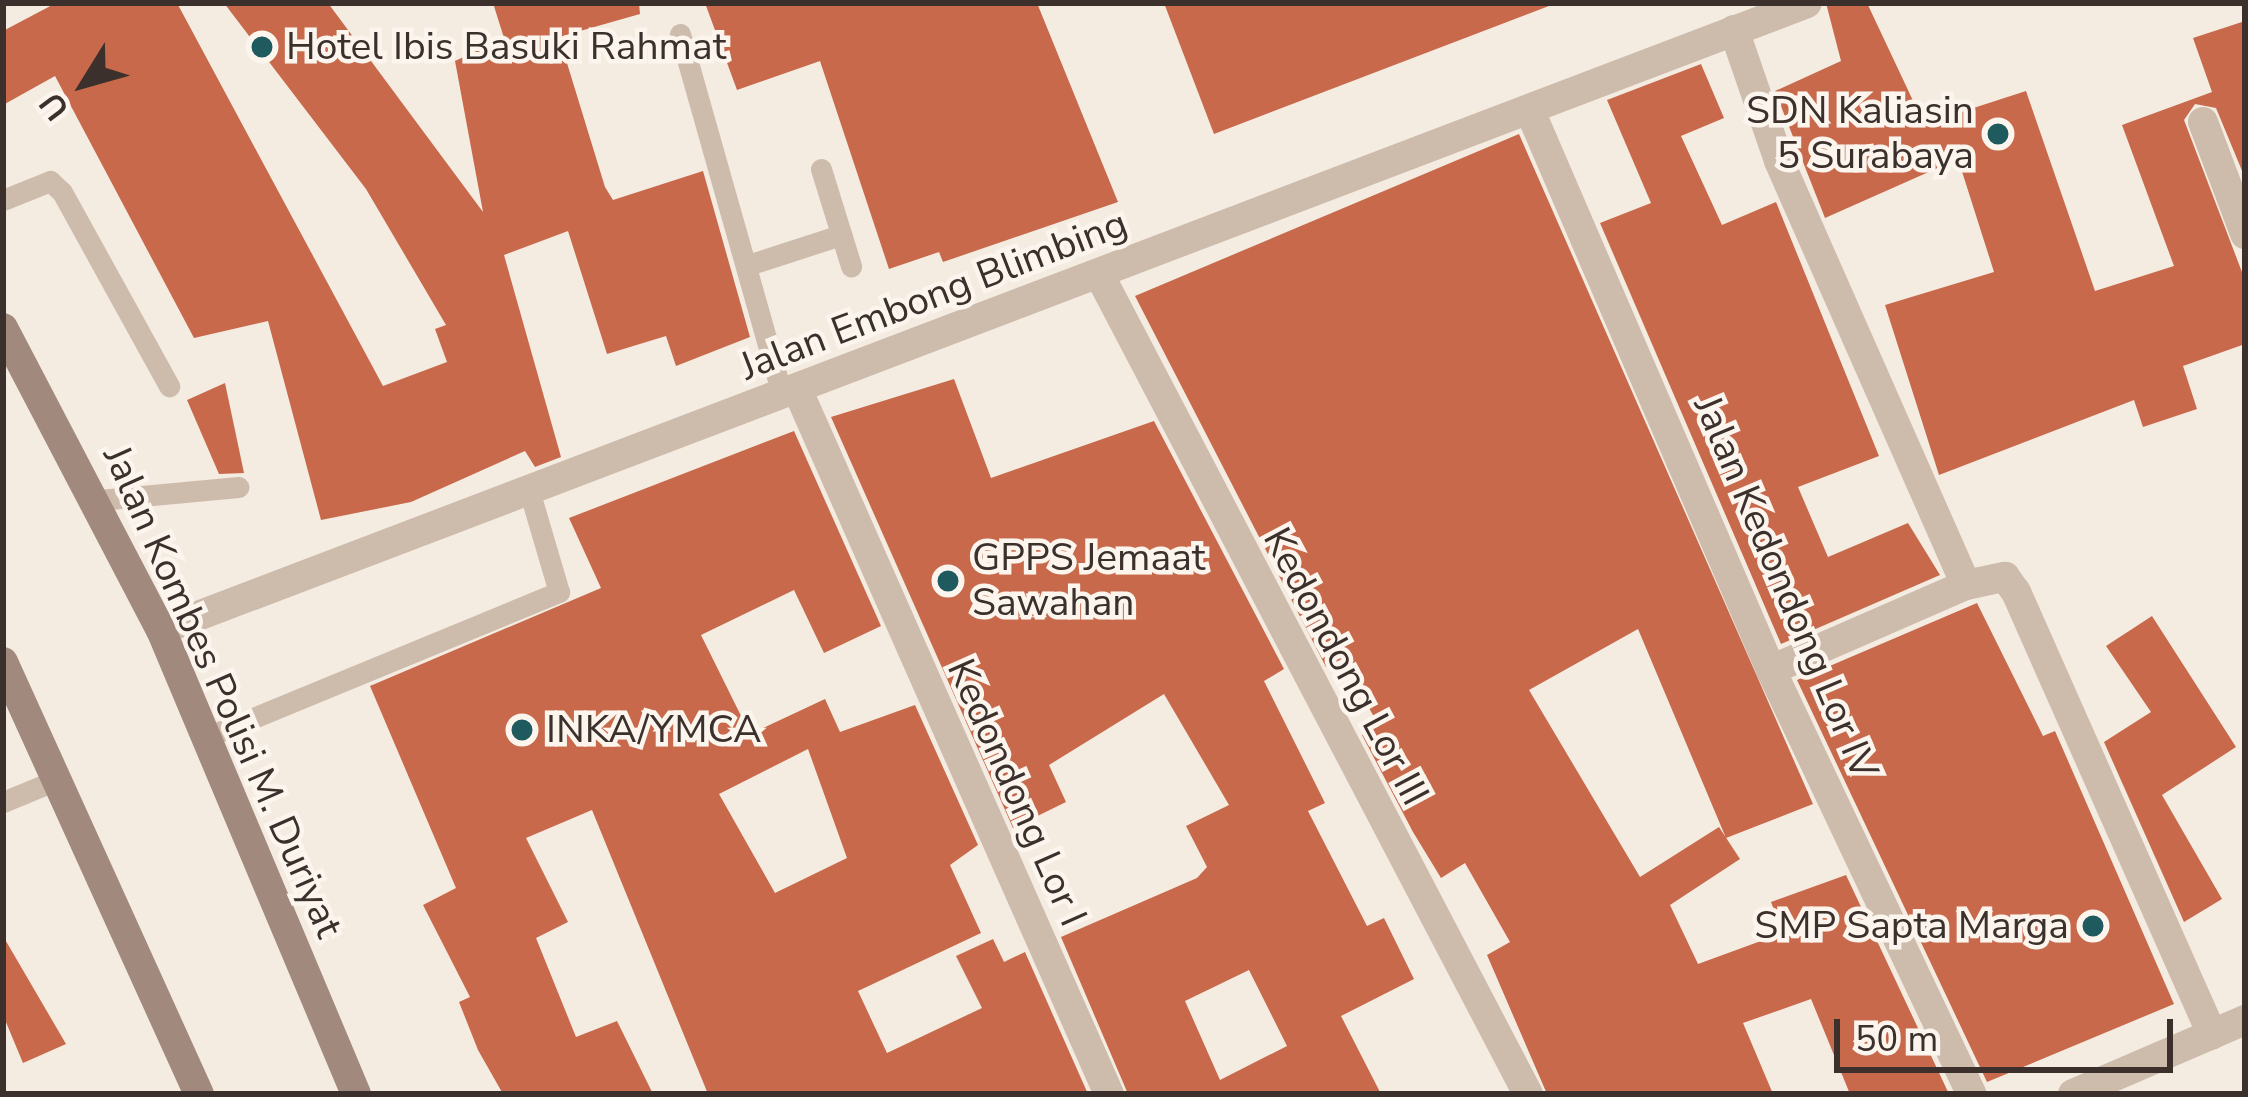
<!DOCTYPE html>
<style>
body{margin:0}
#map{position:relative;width:2248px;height:1097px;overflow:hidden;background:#f4ebe1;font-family:"Nunito Sans",sans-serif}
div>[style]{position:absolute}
.building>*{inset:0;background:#c8694b}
.lane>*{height:21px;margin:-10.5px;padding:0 10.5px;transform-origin:10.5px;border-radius:10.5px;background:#cdbbac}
.street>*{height:30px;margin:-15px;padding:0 15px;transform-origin:15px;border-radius:15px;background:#cdbbac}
.secondary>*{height:30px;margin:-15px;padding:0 15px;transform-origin:15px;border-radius:15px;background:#a18a7d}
.dots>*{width:33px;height:33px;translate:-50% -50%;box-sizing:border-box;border:6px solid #fbf5ee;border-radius:50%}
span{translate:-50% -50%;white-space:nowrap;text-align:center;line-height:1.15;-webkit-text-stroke:9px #fbf5ee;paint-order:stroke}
.poi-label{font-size:39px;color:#3b302b}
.left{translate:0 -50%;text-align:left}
.right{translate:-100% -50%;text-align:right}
.street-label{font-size:39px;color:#3b302b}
.frame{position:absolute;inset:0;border:6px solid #3b302b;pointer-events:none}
.north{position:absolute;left:24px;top:24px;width:120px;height:120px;-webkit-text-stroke:9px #fbf5ee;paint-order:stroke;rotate:233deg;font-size:33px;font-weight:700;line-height:48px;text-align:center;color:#3b302b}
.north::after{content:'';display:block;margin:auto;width:42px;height:54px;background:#3b302b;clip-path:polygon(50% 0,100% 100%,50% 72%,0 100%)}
.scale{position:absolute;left:1834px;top:1019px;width:339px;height:54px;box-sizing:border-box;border:6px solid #3b302b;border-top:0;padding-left:15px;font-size:36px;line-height:42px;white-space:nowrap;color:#3b302b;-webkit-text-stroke:9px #fbf5ee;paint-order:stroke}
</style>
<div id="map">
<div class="building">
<i style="clip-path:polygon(56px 3px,177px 3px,383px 386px,447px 362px,435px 329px,446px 325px,366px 189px,224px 3px,328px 3px,483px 212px,455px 61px,504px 38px,493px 3px,639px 3px,640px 14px,559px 37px,605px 187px,613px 200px,703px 171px,750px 337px,676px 366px,666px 336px,607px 354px,568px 231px,504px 255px,561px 457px,535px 467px,525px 451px,411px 502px,321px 520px,268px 321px,194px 338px,55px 76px,3px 105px,3px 31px)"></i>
<i style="clip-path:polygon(705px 3px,1037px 3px,1118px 202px,943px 262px,939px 252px,889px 269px,820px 61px,737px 90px)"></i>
<i style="clip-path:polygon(1164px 3px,1549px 3px,1549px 6px,1214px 134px)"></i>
<i style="clip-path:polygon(1826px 3px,1867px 3px,1924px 124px,2026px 91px,2095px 291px,2174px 266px,2122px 125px,2212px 92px,2193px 38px,2245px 21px,2245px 178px,2216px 108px,2195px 104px,2184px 120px,2245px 280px,2245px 344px,2183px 366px,2197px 409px,2143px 427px,2134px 400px,1939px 475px,1885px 305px,1994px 272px,1958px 159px,1825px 218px,1775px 91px,1841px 61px)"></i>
<i style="clip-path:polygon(1701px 64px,1724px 118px,1681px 136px,1722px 225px,1776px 202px,1879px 456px,1798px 487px,1828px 557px,1908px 523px,1940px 575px,1781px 644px,1600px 223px,1651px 203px,1607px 100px)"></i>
<i style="clip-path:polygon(1519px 134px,1813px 804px,1726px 838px,1638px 629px,1529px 690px,1640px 877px,1719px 827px,1740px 859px,1670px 905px,1698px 964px,1783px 933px,1771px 902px,1846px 875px,1949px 1094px,1850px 1094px,1811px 999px,1743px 1023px,1773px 1094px,1547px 1094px,1487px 955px,1510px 942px,1465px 863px,1441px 878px,1413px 832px,1362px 735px,1379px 726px,1342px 659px,1326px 667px,1135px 296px)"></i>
<i style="clip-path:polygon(evenodd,954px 379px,991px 478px,1154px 421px,1284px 669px,1264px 681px,1325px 803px,1308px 811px,1367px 926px,1384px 918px,1414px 979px,1341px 1016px,1381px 1094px,1128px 1094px,1061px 937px,1197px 878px,1207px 867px,1186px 826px,1229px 805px,1164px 694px,1049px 765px,1066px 802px,1013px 828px,831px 417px,954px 379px,1249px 970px,1287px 1046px,1220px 1080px,1185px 1001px,1249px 970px)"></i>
<i style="clip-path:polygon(225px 383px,244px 473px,219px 474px,187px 400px)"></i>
<i style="clip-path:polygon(evenodd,794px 431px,881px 626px,824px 653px,794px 590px,701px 635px,750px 734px,825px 699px,840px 732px,915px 705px,978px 845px,950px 865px,981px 933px,858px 991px,887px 1053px,982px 1008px,956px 956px,993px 939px,1004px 962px,1025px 952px,1088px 1094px,708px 1094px,592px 810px,526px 838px,568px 922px,536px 938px,576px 1037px,617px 1021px,653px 1094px,503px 1094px,478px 1050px,459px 1002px,470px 997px,423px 905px,456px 888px,370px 686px,601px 588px,569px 518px,794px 431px,808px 749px,847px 858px,775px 893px,719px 794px,808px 749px)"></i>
<i style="clip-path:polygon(1977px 603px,2043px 736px,2055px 731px,2174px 1004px,1987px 1082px,1797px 680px)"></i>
<i style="clip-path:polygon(2152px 616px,2236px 747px,2162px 795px,2222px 899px,2184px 922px,2104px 742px,2151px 712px,2106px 646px)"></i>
<i style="clip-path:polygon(3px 936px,66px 1044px,23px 1063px,3px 1015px)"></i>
</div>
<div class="lane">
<i style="left:680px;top:34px;width:375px;rotate:74.2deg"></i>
<i style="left:821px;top:169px;width:102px;rotate:72.8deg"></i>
<i style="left:3px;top:200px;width:51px;rotate:-22deg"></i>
<i style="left:50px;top:181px;width:16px;rotate:43deg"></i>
<i style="left:62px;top:192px;width:222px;rotate:61.1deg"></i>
<i style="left:751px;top:264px;width:95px;rotate:-17.9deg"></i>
<i style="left:99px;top:500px;width:140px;rotate:-5.3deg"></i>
<i style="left:207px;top:737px;width:381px;rotate:-22.4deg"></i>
<i style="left:559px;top:592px;width:106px;rotate:-106.4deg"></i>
<i style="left:3px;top:802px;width:57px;rotate:-22.5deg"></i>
</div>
<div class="street">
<i style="left:1734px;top:30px;width:139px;rotate:71deg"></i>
<i style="left:1779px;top:161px;width:463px;rotate:66.2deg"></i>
<i style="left:1966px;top:585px;width:40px;rotate:-12deg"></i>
<i style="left:2005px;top:577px;width:19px;rotate:54deg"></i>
<i style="left:2016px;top:592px;width:484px;rotate:66.1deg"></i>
<i style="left:1530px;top:111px;width:609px;rotate:66.68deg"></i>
<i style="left:1771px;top:670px;width:469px;rotate:64.7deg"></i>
<i style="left:2203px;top:122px;width:120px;rotate:69.4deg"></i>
<i style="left:1099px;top:274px;width:925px;rotate:62.38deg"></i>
<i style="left:798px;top:391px;width:769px;rotate:66.14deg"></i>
<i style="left:161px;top:630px;width:1761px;rotate:-20.85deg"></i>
<i style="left:1771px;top:670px;width:213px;rotate:-23.6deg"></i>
<i style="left:2073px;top:1094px;width:187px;rotate:-23.3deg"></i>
</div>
<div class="secondary">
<i style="left:3px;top:328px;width:341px;rotate:62.4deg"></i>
<i style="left:161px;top:630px;width:503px;rotate:67.2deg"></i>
<i style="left:3px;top:662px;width:474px;rotate:65.6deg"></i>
</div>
<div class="dots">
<i style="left:262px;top:47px;background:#1f5a5e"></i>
<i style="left:1998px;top:134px;background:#1f5a5e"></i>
<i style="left:948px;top:581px;background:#1f5a5e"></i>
<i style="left:522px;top:730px;background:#1f5a5e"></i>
<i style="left:2093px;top:926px;background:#1f5a5e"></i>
</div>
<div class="poi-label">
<span class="left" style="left:286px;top:47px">Hotel Ibis Basuki Rahmat</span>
<span class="right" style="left:1974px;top:134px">SDN Kaliasin<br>5 Surabaya</span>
<span class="left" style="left:972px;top:581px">GPPS Jemaat<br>Sawahan</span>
<span class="left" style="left:546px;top:730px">INKA/YMCA</span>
<span class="right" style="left:2069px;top:926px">SMP Sapta Marga</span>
</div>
<div class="street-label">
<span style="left:934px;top:296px;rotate:-21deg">Jalan Embong Blimbing</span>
<span style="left:1785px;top:588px;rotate:67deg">Jalan Kedondong Lor IV</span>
<span style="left:1345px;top:667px;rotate:62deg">Kedondong Lor III</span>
<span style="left:222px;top:692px;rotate:66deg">Jalan Kombes Polisi M. Duriyat</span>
<span style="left:1016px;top:793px;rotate:66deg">Kedondong Lor I</span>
</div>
<div class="frame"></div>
<div class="north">U</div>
<div class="scale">50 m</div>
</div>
